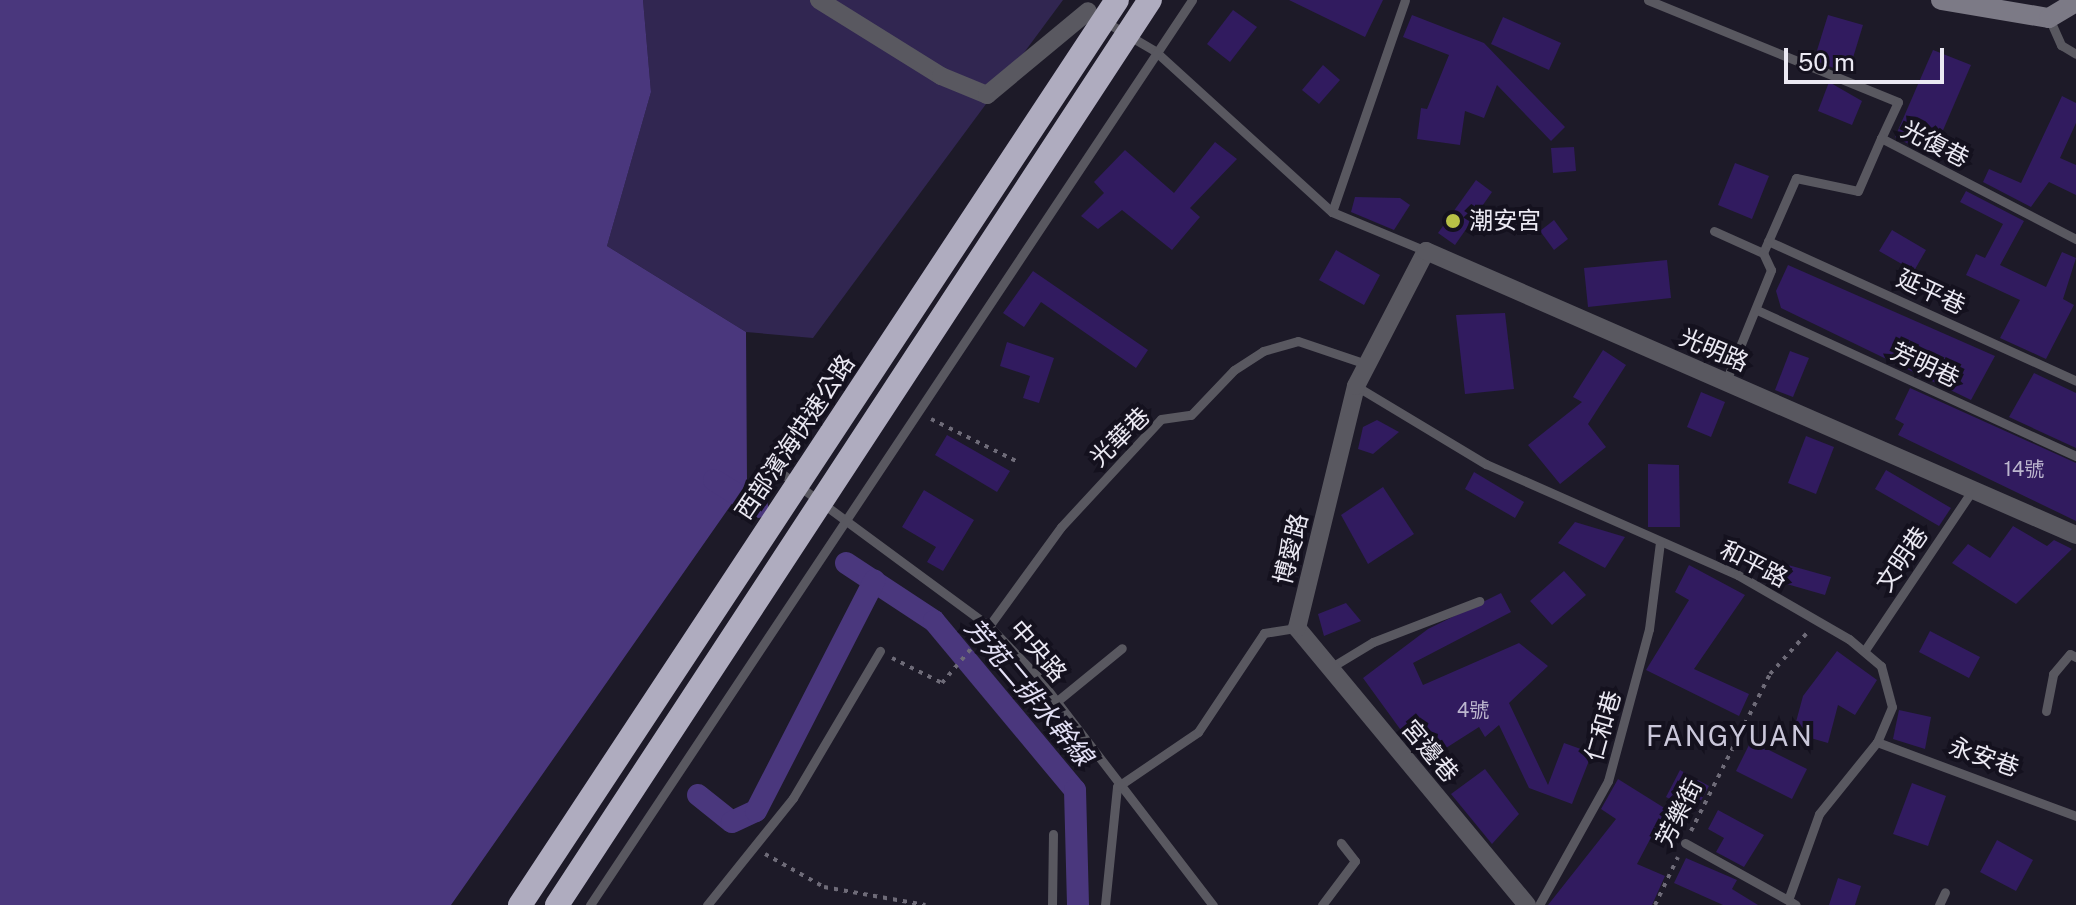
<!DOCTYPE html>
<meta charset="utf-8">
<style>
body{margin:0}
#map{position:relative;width:2076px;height:905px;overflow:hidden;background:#1d1a28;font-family:"Public Sans","Noto Sans TC",sans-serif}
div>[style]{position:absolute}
.green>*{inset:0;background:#312651}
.water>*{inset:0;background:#4a377d}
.canal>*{height:22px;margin:-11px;padding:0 11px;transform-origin:11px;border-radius:11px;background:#4a377d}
.building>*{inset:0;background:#311b5f}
.path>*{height:4px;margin-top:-2px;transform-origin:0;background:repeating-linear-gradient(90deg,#6e6b78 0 4px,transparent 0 10px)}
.lane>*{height:9px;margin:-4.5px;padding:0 4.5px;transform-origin:4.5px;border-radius:4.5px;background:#595860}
.street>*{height:18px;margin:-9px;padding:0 9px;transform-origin:9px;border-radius:9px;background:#595860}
.secondary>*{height:20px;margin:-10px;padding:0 10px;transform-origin:10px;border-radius:10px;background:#7c7a86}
.highway>*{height:24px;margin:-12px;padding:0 12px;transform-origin:12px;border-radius:12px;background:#afacbf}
.dots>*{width:22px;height:22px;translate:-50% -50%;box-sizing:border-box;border:4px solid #14111e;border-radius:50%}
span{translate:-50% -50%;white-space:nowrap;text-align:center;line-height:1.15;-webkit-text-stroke:8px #14111e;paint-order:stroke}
.number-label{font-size:20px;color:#bcb6ce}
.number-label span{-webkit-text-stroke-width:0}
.street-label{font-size:24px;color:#ebe9f3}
.poi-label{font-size:24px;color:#ebe9f3}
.left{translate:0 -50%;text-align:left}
.water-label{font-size:26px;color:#e3e0f5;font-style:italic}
.quarter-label{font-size:28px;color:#cac7da;letter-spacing:2px}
.scale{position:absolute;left:1784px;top:48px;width:160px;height:36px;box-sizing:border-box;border:4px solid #ebe9f3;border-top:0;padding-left:10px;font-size:24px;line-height:28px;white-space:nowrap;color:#ebe9f3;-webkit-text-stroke:6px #14111e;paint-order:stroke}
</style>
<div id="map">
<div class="green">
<i style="clip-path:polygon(643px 0,1063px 0,813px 338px,746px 332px,607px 246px,651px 92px)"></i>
</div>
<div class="water">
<i style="clip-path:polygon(0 0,643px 0,651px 92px,607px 246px,746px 332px,747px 482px,451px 905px,0 905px)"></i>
</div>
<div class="canal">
<i style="left:714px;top:480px;width:51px;rotate:32.1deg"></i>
<i style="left:846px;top:563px;width:105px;rotate:33.4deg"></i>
<i style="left:934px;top:621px;width:220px;rotate:50.2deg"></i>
<i style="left:1075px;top:790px;width:115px;rotate:88.5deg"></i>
<i style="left:698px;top:795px;width:43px;rotate:38.5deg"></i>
<i style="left:732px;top:822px;width:26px;rotate:-25deg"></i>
<i style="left:756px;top:811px;width:259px;rotate:-62.8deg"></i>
</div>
<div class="building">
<i style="clip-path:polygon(1289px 0,1383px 0,1365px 37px)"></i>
<i style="clip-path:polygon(1233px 10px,1257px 27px,1230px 62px,1207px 44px)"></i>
<i style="clip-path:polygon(1412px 15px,1484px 43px,1565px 127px,1551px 141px,1497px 85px,1484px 118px,1465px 111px,1460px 145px,1417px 139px,1421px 108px,1427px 109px,1449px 55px,1403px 37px)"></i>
<i style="clip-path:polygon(1828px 15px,1863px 25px,1848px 74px,1814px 60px)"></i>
<i style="clip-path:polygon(1503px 17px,1561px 43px,1549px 70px,1491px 44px)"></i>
<i style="clip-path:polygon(1933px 50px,1971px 65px,1932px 156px,1895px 137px)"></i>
<i style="clip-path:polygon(1323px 65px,1340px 80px,1319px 104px,1302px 90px)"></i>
<i style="clip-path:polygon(1829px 82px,1862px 101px,1852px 125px,1818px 111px)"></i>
<i style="clip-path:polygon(2062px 96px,2076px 103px,2076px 123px,2060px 158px,2076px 165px,2076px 195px,2049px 182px,2031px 207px,1983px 182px,1989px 169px,2021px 183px)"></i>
<i style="clip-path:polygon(1215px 142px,1237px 159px,1190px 208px,1200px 217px,1172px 250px,1122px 210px,1098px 229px,1081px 216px,1104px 193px,1094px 182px,1125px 150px,1174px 193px)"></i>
<i style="clip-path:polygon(1574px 147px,1576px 171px,1553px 173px,1551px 148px)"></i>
<i style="clip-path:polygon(1735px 163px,1769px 176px,1752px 219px,1718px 205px)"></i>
<i style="clip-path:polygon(1476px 180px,1492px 192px,1455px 245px,1438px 233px)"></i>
<i style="clip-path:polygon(1966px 191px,2024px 221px,2000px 265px,2046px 287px,2062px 252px,2076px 258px,2063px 299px,2074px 305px,2046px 359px,2000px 338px,2020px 300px,1966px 275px,1976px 254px,1985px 258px,2003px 224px,1960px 202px)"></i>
<i style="clip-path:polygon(1355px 197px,1400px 198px,1410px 205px,1394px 230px,1351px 212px)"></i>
<i style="clip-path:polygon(1554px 220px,1568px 239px,1554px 250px,1540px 231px)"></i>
<i style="clip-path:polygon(1892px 230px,1926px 250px,1914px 271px,1879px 251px)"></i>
<i style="clip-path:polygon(1336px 250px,1380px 275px,1364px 305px,1319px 280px)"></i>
<i style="clip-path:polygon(1667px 260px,1671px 298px,1588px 307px,1584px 268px)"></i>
<i style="clip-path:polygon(1788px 265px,1995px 356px,1971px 400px,1781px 308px,1776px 291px)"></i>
<i style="clip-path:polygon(1033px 271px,1148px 350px,1136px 368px,1041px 302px,1024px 327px,1003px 313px)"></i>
<i style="clip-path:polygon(1505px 313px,1514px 389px,1465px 394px,1456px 315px)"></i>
<i style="clip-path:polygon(1007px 342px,1054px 358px,1039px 403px,1023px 398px,1030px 376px,1000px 366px)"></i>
<i style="clip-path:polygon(1603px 350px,1626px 365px,1588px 424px,1606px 447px,1560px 484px,1528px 445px,1582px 402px,1573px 397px)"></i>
<i style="clip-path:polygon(1790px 351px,1809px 358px,1793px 397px,1775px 390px)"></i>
<i style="clip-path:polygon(2034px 373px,2076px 393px,2076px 448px,2009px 417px)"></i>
<i style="clip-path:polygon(1910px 388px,2076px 463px,2076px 521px,1898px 435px,1904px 424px,1895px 419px)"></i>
<i style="clip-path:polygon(1701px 392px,1725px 402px,1711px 437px,1687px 427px)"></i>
<i style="clip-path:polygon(1377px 420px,1399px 432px,1373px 454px,1358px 449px,1363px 427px)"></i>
<i style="clip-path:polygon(947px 435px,1010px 471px,997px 492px,935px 455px)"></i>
<i style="clip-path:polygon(1806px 436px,1834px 447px,1816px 494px,1788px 483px)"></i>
<i style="clip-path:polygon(1648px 464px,1679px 465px,1680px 527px,1648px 527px)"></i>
<i style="clip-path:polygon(1886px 470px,1951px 508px,1939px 526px,1875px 489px)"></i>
<i style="clip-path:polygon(1474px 472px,1524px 502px,1515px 518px,1465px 489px)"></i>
<i style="clip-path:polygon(1383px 487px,1414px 534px,1368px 564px,1341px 515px)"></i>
<i style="clip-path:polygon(924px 490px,974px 520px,943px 571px,927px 562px,936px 547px,902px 527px)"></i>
<i style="clip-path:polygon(1575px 522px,1625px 537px,1605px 568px,1558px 543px)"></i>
<i style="clip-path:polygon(2013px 526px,2047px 546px,2054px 540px,2072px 549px,2016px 604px,1952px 563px,1968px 544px,1990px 558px)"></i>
<i style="clip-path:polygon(1781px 563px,1831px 577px,1825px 595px,1776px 581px)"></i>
<i style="clip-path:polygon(1689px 565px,1745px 595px,1694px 669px,1749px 694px,1739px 716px,1646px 670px,1689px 600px,1675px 592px)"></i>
<i style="clip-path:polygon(1564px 571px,1586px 595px,1552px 625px,1530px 601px)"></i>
<i style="clip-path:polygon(1501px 593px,1511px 612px,1413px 663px,1423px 685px,1519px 643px,1548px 666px,1509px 703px,1548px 785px,1564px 743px,1592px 753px,1572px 804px,1529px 788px,1499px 725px,1485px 737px,1479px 727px,1424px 762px,1363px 678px,1428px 629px)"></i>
<i style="clip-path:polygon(1346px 603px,1361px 621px,1324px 636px,1318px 614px)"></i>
<i style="clip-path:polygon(1930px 631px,1980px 657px,1969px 678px,1919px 652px)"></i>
<i style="clip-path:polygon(1837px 651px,1877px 680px,1855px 715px,1838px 705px,1828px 743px,1793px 733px,1803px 696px)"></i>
<i style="clip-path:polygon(1899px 710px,1931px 717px,1925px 749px,1893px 739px)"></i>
<i style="clip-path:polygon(1751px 741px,1807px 769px,1792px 799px,1736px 771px)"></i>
<i style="clip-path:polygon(1485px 769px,1519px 814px,1492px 844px,1451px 794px)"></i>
<i style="clip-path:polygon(1680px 770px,1709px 786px,1695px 812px,1666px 797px)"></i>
<i style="clip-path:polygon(1618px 779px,1666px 809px,1637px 864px,1665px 876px,1652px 905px,1548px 905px,1616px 819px,1601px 809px)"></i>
<i style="clip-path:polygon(1912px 783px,1946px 796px,1928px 846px,1893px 834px)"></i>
<i style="clip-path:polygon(1718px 810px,1764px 835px,1744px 867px,1716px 852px,1724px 838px,1708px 829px)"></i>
<i style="clip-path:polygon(1997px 840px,2033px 860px,2016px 891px,1980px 872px)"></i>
<i style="clip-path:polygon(1686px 858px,1737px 880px,1732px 889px,1758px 905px,1723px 905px,1674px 883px)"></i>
<i style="clip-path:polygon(1838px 878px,1861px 886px,1855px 905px,1829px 905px)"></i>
</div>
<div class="path">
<i style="left:931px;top:419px;width:97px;rotate:26.3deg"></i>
<i style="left:892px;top:658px;width:56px;rotate:26.6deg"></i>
<i style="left:942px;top:683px;width:59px;rotate:-49.8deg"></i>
<i style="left:1691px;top:831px;width:176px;rotate:-63.3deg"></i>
<i style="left:1770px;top:674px;width:55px;rotate:-47.9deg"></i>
<i style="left:765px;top:854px;width:68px;rotate:29.2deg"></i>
<i style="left:824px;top:887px;width:103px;rotate:10.1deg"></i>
<i style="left:1655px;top:905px;width:53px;rotate:-64.4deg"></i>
</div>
<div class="lane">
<i style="left:1648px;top:0;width:270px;rotate:22.2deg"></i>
<i style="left:1898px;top:102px;width:40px;rotate:115deg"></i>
<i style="left:1881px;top:138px;width:220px;rotate:27.4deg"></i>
<i style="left:2049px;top:18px;width:30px;rotate:66deg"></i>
<i style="left:2061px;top:45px;width:17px;rotate:31deg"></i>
<i style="left:1104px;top:21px;width:59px;rotate:30.5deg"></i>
<i style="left:1155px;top:51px;width:239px;rotate:42.3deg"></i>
<i style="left:1332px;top:212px;width:102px;rotate:22.5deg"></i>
<i style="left:1332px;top:212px;width:224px;rotate:-71deg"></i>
<i style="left:1714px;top:231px;width:54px;rotate:24.2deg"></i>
<i style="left:1763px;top:253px;width:82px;rotate:-66.3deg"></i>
<i style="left:1796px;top:178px;width:63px;rotate:11.8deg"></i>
<i style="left:1858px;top:191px;width:58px;rotate:-66.5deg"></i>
<i style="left:1768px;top:241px;width:338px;rotate:24.4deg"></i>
<i style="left:1757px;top:310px;width:351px;rotate:24.6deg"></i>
<i style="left:1726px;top:381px;width:120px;rotate:-67.9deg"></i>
<i style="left:1771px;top:270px;width:19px;rotate:-115deg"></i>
<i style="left:1356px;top:386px;width:152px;rotate:31deg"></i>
<i style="left:1486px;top:464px;width:275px;rotate:23.8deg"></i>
<i style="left:1738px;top:575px;width:128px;rotate:30deg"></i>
<i style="left:1849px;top:639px;width:42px;rotate:40.2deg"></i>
<i style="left:1881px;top:666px;width:42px;rotate:75deg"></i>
<i style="left:1892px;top:707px;width:38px;rotate:113deg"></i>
<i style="left:1877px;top:742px;width:92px;rotate:128.9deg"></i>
<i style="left:1819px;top:814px;width:91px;rotate:109.8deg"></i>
<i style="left:1788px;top:900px;width:9px;rotate:32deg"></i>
<i style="left:784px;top:475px;width:255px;rotate:36.4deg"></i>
<i style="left:989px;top:626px;width:69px;rotate:46.2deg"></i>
<i style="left:1037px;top:676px;width:289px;rotate:52.5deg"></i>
<i style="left:989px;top:626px;width:122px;rotate:-54deg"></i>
<i style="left:1061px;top:527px;width:147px;rotate:-47.2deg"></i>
<i style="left:1161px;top:419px;width:30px;rotate:-8deg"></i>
<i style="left:1191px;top:415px;width:62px;rotate:-46.3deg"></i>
<i style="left:1234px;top:370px;width:35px;rotate:-33deg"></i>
<i style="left:1263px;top:351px;width:36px;rotate:-16deg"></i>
<i style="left:1298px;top:341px;width:72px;rotate:18.7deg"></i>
<i style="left:1865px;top:650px;width:194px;rotate:-56.1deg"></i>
<i style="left:1330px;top:668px;width:50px;rotate:-31.2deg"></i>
<i style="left:1373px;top:642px;width:114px;rotate:-21.1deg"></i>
<i style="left:1056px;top:702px;width:85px;rotate:-39.3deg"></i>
<i style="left:2046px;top:711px;width:38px;rotate:-79deg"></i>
<i style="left:2053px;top:674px;width:26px;rotate:-50deg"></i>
<i style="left:2070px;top:654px;width:7px;rotate:27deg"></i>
<i style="left:1877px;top:742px;width:212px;rotate:20.4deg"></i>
<i style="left:1685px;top:843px;width:118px;rotate:29deg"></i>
<i style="left:590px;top:905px;width:1087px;rotate:-56.37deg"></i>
<i style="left:707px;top:905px;width:137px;rotate:-51.2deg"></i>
<i style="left:793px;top:798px;width:171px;rotate:-59.4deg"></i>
<i style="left:1052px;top:905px;width:71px;rotate:-89.2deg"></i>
<i style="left:1105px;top:905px;width:119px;rotate:-84.2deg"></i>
<i style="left:1117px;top:787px;width:98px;rotate:-34.2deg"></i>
<i style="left:1198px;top:732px;width:119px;rotate:-56.3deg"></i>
<i style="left:1264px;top:633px;width:33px;rotate:-9deg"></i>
<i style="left:1322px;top:905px;width:55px;rotate:-53.1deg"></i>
<i style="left:1355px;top:861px;width:23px;rotate:-128deg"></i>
<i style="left:1539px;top:905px;width:142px;rotate:-60.9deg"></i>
<i style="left:1608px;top:781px;width:157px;rotate:-74.9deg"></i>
<i style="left:1649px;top:629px;width:88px;rotate:-82.8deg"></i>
<i style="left:1939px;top:905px;width:14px;rotate:-65deg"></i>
</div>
<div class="street">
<i style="left:819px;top:0;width:144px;rotate:31.9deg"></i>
<i style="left:941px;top:76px;width:50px;rotate:22.4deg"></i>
<i style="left:987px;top:95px;width:131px;rotate:-39.7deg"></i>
<i style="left:1527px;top:905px;width:360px;rotate:-129.7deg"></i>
<i style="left:1297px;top:628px;width:249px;rotate:-76.3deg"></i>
<i style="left:1356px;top:386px;width:152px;rotate:-62.6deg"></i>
<i style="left:1426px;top:251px;width:709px;rotate:23.6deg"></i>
</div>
<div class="secondary">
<i style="left:1941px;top:0;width:109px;rotate:9.5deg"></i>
<i style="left:2049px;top:18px;width:31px;rotate:-31deg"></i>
</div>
<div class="highway">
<i style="left:520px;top:905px;width:1084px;rotate:-56.59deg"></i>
<i style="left:557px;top:905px;width:1082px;rotate:-56.77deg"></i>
</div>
<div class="dots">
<i style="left:1453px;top:221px;background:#b8c146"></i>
</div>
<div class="number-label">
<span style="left:2024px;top:469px">14號</span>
<span style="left:1473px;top:710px">4號</span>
</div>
<div class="street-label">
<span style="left:1935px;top:144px;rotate:27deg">光復巷</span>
<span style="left:1931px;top:292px;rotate:25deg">延平巷</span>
<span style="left:1714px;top:350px;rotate:23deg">光明路</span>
<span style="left:1925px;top:365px;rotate:25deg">芳明巷</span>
<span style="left:795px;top:437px;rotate:-56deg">西部濱海快速公路</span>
<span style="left:1120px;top:437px;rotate:-44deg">光華巷</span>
<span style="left:1291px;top:549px;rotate:-76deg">博愛路</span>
<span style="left:1902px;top:559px;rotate:-56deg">文明巷</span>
<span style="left:1754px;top:564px;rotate:27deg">和平路</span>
<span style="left:1038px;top:651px;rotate:49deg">中央路</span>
<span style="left:1603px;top:726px;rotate:-74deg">仁和巷</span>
<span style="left:1430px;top:751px;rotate:50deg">宮邊巷</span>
<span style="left:1984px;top:757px;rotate:19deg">永安巷</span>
<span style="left:1679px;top:813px;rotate:-63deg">芳樂街</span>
</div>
<div class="poi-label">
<span class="left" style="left:1469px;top:221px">潮安宮</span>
</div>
<div class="water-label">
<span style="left:1029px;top:692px;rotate:50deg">芳苑二排水幹線</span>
</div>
<div class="quarter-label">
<span style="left:1730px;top:736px">FANGYUAN</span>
</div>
<div class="scale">50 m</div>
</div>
